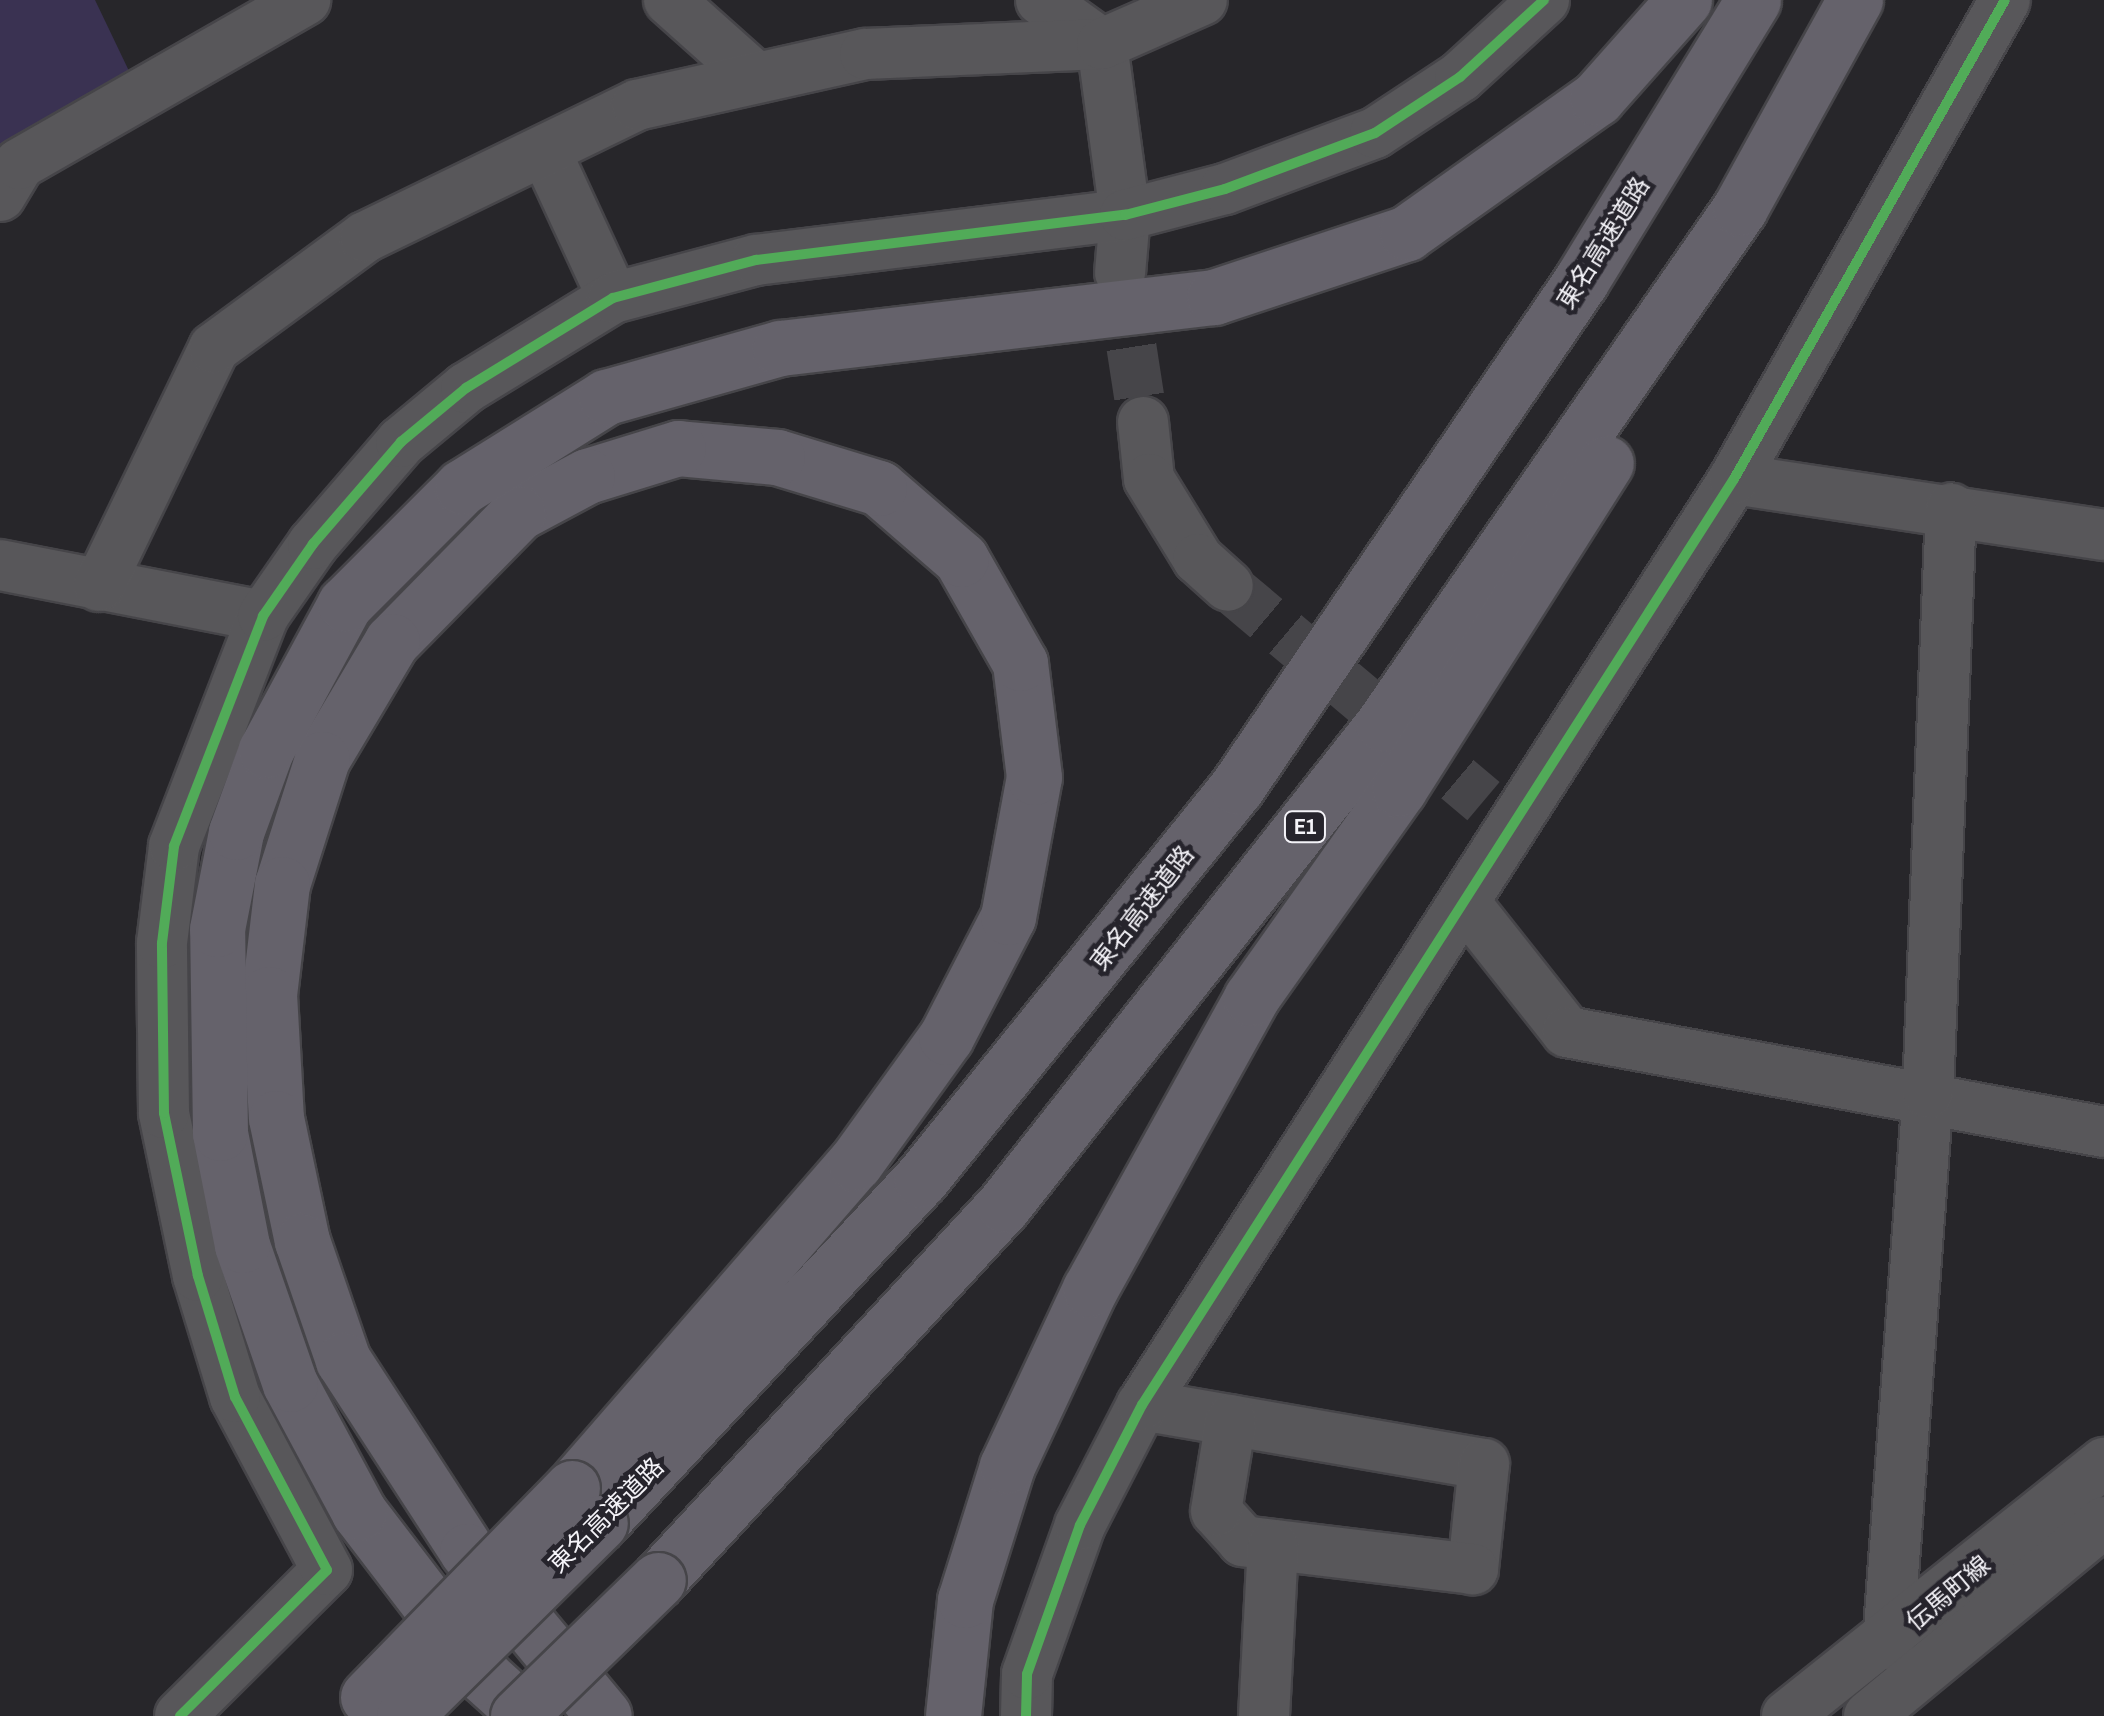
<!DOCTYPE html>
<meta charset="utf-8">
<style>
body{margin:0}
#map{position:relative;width:2104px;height:1716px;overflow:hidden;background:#27262a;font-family:"Archivo Narrow","Noto Sans JP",sans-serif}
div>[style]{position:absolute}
.green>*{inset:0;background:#3a3252}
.minor-tunnel>*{height:50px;margin-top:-25px;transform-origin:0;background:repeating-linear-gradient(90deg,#464549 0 50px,transparent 0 75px)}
.roads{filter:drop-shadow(2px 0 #464549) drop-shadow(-2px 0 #464549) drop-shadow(0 2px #464549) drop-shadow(0 -2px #464549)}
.minor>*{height:50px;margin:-25px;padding:0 25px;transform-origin:25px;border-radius:25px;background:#58575a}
.highway>*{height:55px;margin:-27.5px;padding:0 27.5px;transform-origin:27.5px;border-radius:27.5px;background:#65626b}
.bridges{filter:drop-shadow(2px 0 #464549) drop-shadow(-2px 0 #464549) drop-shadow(0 2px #464549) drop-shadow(0 -2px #464549)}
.highway-bridge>*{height:55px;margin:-27.5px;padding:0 27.5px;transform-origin:27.5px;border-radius:27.5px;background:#65626b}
.cycleway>*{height:10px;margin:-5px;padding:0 5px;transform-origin:5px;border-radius:5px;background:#51ab58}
span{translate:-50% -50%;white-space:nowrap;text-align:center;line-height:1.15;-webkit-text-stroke:9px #26242c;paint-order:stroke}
.shield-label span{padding:2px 8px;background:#26242c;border:2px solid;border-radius:8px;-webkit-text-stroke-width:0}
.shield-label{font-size:22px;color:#f4f3f8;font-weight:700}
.street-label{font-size:25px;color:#f4f3f8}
</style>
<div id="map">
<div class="green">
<i style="clip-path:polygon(0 0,95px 0,129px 71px,0 150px)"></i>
</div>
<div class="minor-tunnel">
<i style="left:1120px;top:273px;width:151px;rotate:81.2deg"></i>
<i style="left:1228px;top:586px;width:334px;rotate:40.1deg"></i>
</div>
<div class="roads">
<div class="minor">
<i style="left:669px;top:0;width:113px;rotate:41.8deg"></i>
<i style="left:1041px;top:0;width:75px;rotate:35.8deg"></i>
<i style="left:1102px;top:44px;width:173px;rotate:82.3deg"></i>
<i style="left:1125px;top:215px;width:58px;rotate:94.9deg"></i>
<i style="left:547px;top:155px;width:157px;rotate:65.2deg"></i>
<i style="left:0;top:196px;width:37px;rotate:-59deg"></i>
<i style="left:19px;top:164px;width:330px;rotate:-29.8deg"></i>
<i style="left:1143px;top:422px;width:57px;rotate:84deg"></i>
<i style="left:1149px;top:479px;width:94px;rotate:58.5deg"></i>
<i style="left:1198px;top:559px;width:40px;rotate:42deg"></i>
<i style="left:1734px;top:479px;width:374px;rotate:8.6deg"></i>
<i style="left:0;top:565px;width:268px;rotate:11deg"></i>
<i style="left:99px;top:586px;width:264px;rotate:-64.2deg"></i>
<i style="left:214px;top:348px;width:187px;rotate:-36.3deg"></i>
<i style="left:365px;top:237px;width:302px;rotate:-25.9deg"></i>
<i style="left:637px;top:105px;width:234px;rotate:-12.6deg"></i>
<i style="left:865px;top:54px;width:237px;rotate:-2.4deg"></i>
<i style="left:1102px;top:44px;width:109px;rotate:-23.7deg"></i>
<i style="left:1465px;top:903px;width:164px;rotate:51.7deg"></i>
<i style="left:1567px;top:1032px;width:546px;rotate:10.55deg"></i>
<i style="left:1142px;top:1405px;width:347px;rotate:9.8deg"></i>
<i style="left:1484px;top:1464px;width:106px;rotate:96deg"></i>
<i style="left:1473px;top:1569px;width:232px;rotate:-173.1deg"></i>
<i style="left:1243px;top:1541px;width:40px;rotate:-132deg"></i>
<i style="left:1216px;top:1511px;width:92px;rotate:-80.6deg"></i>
<i style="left:1888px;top:1644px;width:552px;rotate:-85.85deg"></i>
<i style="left:1928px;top:1093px;width:585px;rotate:-87.75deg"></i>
<i style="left:180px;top:1716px;width:207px;rotate:-44.8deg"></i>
<i style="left:327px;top:1570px;width:196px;rotate:-118deg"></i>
<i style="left:235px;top:1397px;width:127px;rotate:-107deg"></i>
<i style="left:198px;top:1276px;width:167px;rotate:-101.8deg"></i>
<i style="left:164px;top:1113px;width:170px;rotate:-90.7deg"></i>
<i style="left:162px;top:943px;width:98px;rotate:-82.9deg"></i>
<i style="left:174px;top:846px;width:247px;rotate:-68.8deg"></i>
<i style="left:263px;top:616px;width:88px;rotate:-55.2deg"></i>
<i style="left:313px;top:544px;width:135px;rotate:-49.2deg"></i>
<i style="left:401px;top:442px;width:85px;rotate:-39.7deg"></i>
<i style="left:466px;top:388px;width:172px;rotate:-31.5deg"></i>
<i style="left:613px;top:298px;width:148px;rotate:-14.9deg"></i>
<i style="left:756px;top:260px;width:372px;rotate:-7deg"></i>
<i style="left:1125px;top:215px;width:103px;rotate:-14.6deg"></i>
<i style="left:1225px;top:189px;width:160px;rotate:-20.5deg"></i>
<i style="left:1375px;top:133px;width:102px;rotate:-33.4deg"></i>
<i style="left:1460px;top:77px;width:114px;rotate:-42.5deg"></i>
<i style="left:1026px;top:1716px;width:42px;rotate:-88.6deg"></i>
<i style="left:1027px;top:1674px;width:158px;rotate:-70.4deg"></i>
<i style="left:1080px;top:1525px;width:135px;rotate:-62.7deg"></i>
<i style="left:1142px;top:1405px;width:1099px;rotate:-57.41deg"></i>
<i style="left:1734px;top:479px;width:550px;rotate:-60.5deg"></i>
<i style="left:1264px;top:1716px;width:171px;rotate:-87deg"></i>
<i style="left:1787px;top:1716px;width:406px;rotate:-38.6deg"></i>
<i style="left:1869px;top:1716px;width:305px;rotate:-39.5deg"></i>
</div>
<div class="highway">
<i style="left:572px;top:1488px;width:431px;rotate:-49deg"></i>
<i style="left:855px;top:1163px;width:155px;rotate:-54.2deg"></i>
<i style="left:946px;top:1037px;width:135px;rotate:-62.7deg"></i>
<i style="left:1008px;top:917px;width:142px;rotate:-79.5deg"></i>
<i style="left:1034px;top:777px;width:115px;rotate:-97deg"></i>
<i style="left:1020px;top:663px;width:120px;rotate:-119.6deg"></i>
<i style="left:961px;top:559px;width:108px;rotate:-139.1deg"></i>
<i style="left:879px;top:488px;width:107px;rotate:-163.1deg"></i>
<i style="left:777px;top:457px;width:99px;rotate:-174.8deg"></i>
<i style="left:678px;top:448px;width:95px;rotate:162.9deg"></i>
<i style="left:587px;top:476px;width:78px;rotate:151.8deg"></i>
<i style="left:518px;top:513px;width:180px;rotate:134.5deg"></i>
<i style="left:392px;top:641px;width:137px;rotate:120.7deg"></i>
<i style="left:322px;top:759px;width:131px;rotate:107.7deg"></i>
<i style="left:282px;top:884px;width:111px;rotate:96.7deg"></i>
<i style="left:269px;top:994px;width:124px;rotate:86.8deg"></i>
<i style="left:276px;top:1118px;width:126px;rotate:78.1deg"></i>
<i style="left:302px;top:1241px;width:126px;rotate:71deg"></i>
<i style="left:343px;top:1360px;width:228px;rotate:57deg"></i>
<i style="left:467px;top:1551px;width:214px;rotate:50.3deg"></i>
<i style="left:600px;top:1523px;width:471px;rotate:-47deg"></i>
<i style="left:921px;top:1179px;width:504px;rotate:-51.13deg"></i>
<i style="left:1237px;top:787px;width:612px;rotate:-55.79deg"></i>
<i style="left:1581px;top:281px;width:329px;rotate:-58.5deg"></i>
<i style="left:658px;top:1580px;width:510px;rotate:-47.3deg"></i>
<i style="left:1004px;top:1205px;width:612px;rotate:-51.76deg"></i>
<i style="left:1383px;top:724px;width:627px;rotate:-55.32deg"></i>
<i style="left:1740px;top:208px;width:238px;rotate:-61.1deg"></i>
<i style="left:528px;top:1716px;width:58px;rotate:-137.8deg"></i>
<i style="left:485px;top:1677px;width:208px;rotate:-127.4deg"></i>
<i style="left:359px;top:1512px;width:145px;rotate:-118.3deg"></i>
<i style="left:290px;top:1384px;width:147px;rotate:-109.1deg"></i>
<i style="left:242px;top:1245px;width:114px;rotate:-101.1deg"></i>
<i style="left:220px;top:1133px;width:204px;rotate:-90.8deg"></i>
<i style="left:217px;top:929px;width:99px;rotate:-78.9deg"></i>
<i style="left:236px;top:832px;width:87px;rotate:-69.9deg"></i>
<i style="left:266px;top:750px;width:166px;rotate:-61.6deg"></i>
<i style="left:345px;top:604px;width:165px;rotate:-45deg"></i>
<i style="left:462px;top:487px;width:170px;rotate:-32deg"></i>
<i style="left:606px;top:397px;width:181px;rotate:-15.7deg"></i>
<i style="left:780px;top:348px;width:437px;rotate:-6.7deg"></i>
<i style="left:1214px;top:297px;width:203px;rotate:-18.3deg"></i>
<i style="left:1407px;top:233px;width:233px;rotate:-35.4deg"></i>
<i style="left:1597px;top:98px;width:131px;rotate:-48.4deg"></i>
<i style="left:953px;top:1716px;width:117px;rotate:-84.1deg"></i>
<i style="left:965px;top:1600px;width:140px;rotate:-72.6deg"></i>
<i style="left:1007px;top:1466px;width:195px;rotate:-64.9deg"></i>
<i style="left:1090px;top:1289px;width:333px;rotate:-61deg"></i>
<i style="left:1251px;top:998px;width:256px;rotate:-54.7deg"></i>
<i style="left:1399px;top:789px;width:386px;rotate:-57.6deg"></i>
</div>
</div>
<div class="bridges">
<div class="highway-bridge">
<i style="left:368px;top:1697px;width:292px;rotate:-45.7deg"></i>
<i style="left:404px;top:1716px;width:275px;rotate:-44.6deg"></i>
<i style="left:518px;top:1716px;width:195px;rotate:-44.2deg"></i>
</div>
</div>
<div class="cycleway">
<i style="left:180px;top:1716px;width:207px;rotate:-44.8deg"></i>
<i style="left:327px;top:1570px;width:196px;rotate:-118deg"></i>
<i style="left:235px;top:1397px;width:127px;rotate:-107deg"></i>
<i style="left:198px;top:1276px;width:167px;rotate:-101.8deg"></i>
<i style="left:164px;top:1113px;width:170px;rotate:-90.7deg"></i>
<i style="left:162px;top:943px;width:98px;rotate:-82.9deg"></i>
<i style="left:174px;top:846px;width:247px;rotate:-68.8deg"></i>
<i style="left:263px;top:616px;width:88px;rotate:-55.2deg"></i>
<i style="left:313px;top:544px;width:135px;rotate:-49.2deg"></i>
<i style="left:401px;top:442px;width:85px;rotate:-39.7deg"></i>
<i style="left:466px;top:388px;width:172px;rotate:-31.5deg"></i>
<i style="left:613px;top:298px;width:148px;rotate:-14.9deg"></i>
<i style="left:756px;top:260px;width:372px;rotate:-7deg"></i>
<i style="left:1125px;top:215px;width:103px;rotate:-14.6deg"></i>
<i style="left:1225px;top:189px;width:160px;rotate:-20.5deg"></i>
<i style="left:1375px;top:133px;width:102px;rotate:-33.4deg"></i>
<i style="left:1460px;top:77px;width:114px;rotate:-42.5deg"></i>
<i style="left:1026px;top:1716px;width:42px;rotate:-88.6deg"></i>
<i style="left:1027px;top:1674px;width:158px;rotate:-70.4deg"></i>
<i style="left:1080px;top:1525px;width:135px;rotate:-62.7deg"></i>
<i style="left:1142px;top:1405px;width:1099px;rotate:-57.41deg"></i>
<i style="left:1734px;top:479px;width:550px;rotate:-60.5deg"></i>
</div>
<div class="shield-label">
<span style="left:1305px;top:827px">E1</span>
</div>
<div class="street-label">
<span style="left:1603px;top:243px;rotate:-58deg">東名高速道路</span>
<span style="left:1142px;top:908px;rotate:-52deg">東名高速道路</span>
<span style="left:606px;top:1515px;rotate:-45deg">東名高速道路</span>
<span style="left:1948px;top:1593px;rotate:-40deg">伝馬町線</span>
</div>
</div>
